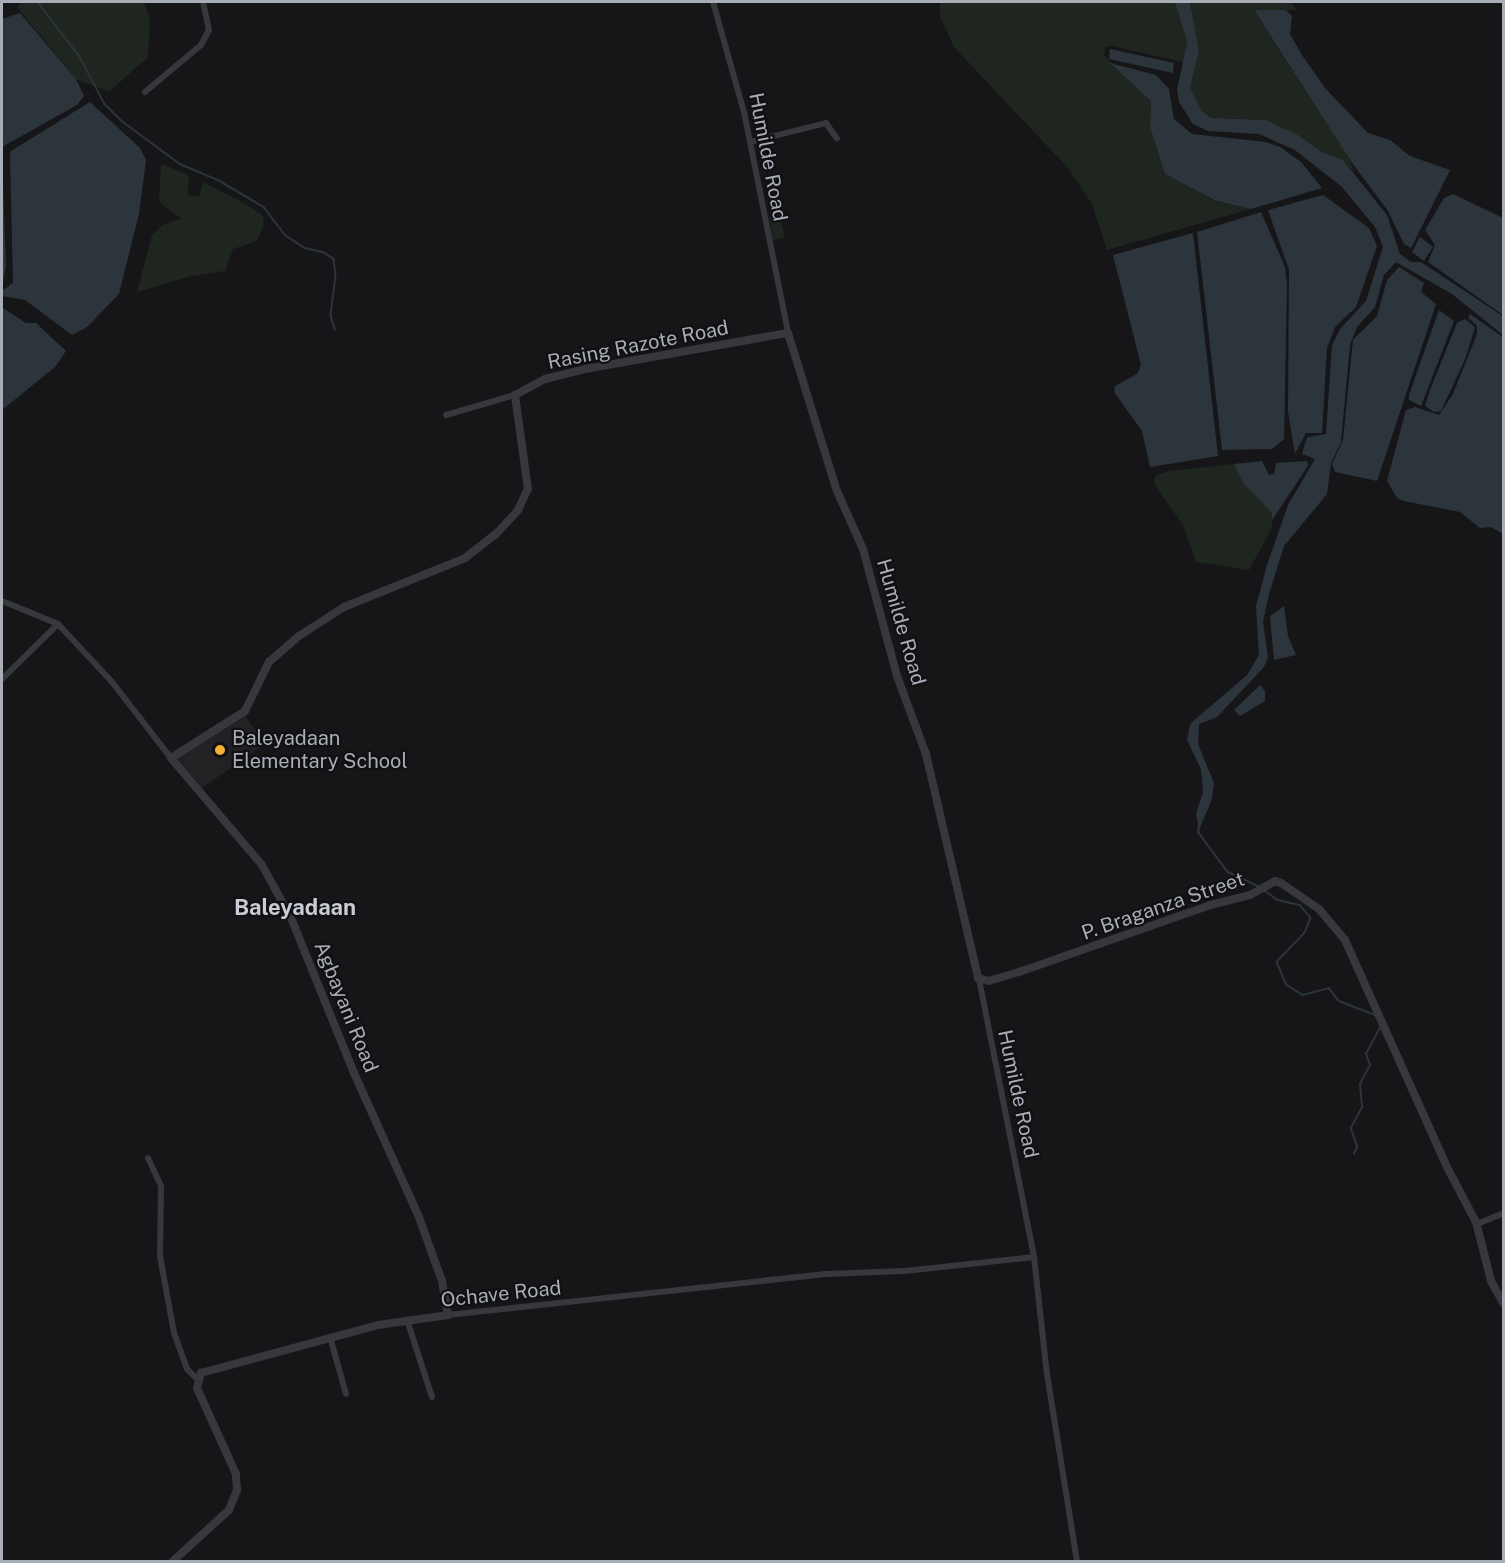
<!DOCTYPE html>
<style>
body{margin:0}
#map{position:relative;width:1505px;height:1563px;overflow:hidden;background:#161618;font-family:"Public Sans",sans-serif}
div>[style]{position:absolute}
.built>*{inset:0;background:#222225}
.green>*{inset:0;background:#1e261f}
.water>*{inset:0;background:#2c353c}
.stream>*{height:1.5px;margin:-0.75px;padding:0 0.75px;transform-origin:0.75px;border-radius:0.75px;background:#2c353c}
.minor>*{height:6px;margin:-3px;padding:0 3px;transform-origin:3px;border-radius:3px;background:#37383d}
.tertiary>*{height:8px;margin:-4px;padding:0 4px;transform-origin:4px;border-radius:4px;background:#37383d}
.dots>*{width:16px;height:16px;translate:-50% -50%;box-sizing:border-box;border:3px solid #111113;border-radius:50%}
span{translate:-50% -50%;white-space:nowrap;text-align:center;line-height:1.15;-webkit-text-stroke:4.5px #111113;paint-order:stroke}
.street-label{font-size:20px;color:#a8adb8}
.poi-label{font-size:20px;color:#a8adb8}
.left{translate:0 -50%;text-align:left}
.quarter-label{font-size:22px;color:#c9ccd4;font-weight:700}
.frame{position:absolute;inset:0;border:3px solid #a8adb8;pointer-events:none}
</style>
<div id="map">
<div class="built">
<i style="clip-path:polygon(244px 714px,265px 744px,202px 788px,174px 755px)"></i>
</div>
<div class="green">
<i style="clip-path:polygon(21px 2px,144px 2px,150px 20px,148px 57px,109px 92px,76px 79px,17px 7px)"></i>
<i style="clip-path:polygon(940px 2px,1175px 2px,1187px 42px,1183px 62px,1112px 46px,1105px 47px,1104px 55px,1151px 101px,1150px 127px,1165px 174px,1217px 202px,1251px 209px,1107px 250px,1091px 202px,1067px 167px,954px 47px,940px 17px)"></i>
<i style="clip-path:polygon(1190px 2px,1290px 2px,1297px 10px,1254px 11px,1350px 160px,1354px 172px,1343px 160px,1320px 151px,1298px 135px,1266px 120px,1211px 118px,1202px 111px,1190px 88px,1199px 51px)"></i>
<i style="clip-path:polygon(161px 164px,189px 175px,188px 195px,199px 197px,203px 182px,249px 206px,263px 216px,264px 224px,257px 241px,233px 249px,225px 271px,191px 276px,137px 292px,152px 235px,164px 224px,182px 219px,159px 202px)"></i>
<i style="clip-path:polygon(780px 215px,785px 238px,773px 240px,769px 217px)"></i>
<i style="clip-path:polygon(1234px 464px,1243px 483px,1272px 513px,1272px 528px,1249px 570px,1196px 562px,1183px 525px,1154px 484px,1155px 476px,1169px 471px)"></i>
</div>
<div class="water">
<i style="clip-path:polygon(1175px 2px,1190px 2px,1199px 51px,1190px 88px,1202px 111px,1211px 118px,1266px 120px,1298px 135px,1320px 151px,1343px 160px,1387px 215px,1400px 254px,1411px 262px,1421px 262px,1504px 317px,1503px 335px,1452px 294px,1396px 262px,1384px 275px,1375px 307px,1357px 327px,1350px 345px,1341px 442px,1331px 463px,1327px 494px,1284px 546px,1269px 594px,1263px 622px,1268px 657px,1264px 667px,1217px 717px,1199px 724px,1198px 744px,1214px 783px,1212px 799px,1199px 830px,1196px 814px,1203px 792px,1201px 769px,1187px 740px,1189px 729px,1191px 723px,1247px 675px,1259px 655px,1256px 606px,1267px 565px,1288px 505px,1315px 459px,1302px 454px,1307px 437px,1326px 434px,1332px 345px,1340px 329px,1366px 301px,1383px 247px,1375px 227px,1342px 187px,1295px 150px,1259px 134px,1208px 131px,1193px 124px,1179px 102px,1177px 90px,1187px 42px)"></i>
<i style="clip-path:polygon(1254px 10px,1286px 10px,1292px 16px,1290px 34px,1302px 55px,1325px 88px,1368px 133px,1390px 140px,1410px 156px,1450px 170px,1411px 248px,1404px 244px,1388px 211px,1350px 160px)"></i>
<i style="clip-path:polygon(20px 13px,76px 79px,84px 96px,77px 105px,2px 147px,2px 19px)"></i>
<i style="clip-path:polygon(1110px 49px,1174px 63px,1173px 73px,1109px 59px)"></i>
<i style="clip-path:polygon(1110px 63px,1156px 75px,1169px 89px,1174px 119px,1192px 134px,1266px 142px,1280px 147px,1301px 162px,1322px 188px,1251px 209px,1216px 201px,1165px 174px,1150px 127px,1151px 101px)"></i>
<i style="clip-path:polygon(90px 102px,140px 148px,146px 160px,139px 214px,119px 294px,87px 327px,72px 335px,25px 300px,2px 296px,2px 291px,13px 283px,10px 156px,11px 151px)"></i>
<i style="clip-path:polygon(2px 156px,6px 267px,2px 286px)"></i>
<i style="clip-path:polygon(1453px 194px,1503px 218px,1503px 315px,1428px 262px,1435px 245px,1425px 230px,1444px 198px)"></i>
<i style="clip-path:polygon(1323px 195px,1369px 228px,1377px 246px,1356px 307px,1335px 327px,1327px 348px,1322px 433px,1306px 433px,1295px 454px,1288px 412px,1289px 270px,1268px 210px)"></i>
<i style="clip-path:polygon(1261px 212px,1285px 267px,1287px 285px,1284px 439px,1272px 449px,1222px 450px,1197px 232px)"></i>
<i style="clip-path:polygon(1193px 233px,1218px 456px,1150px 467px,1142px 431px,1114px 392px,1115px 386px,1137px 374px,1141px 365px,1113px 255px)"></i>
<i style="clip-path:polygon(1420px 237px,1433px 247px,1424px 261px,1412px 252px)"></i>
<i style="clip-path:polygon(1399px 267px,1424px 283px,1421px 292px,1436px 304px,1377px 481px,1335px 472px,1332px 464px,1343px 440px,1353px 340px,1377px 316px,1387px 280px)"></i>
<i style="clip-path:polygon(3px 308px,26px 323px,36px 323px,66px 351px,55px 367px,2px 410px)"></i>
<i style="clip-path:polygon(1439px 310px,1454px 321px,1421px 406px,1409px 400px,1409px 395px)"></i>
<i style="clip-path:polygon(1470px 314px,1503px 337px,1503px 534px,1491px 527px,1480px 528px,1460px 512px,1404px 501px,1397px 498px,1387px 481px,1406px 410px,1415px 407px,1439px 415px,1453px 394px,1477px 334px,1477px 326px,1468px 317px)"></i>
<i style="clip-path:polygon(1465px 319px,1475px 327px,1466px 357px,1441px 411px,1434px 412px,1425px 406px,1430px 390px,1457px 323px)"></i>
<i style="clip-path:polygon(1262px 461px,1269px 475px,1274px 474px,1276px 463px,1307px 461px,1308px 466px,1272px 520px,1272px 513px,1243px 483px,1234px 464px)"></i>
<i style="clip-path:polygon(1284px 606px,1288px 636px,1296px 655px,1274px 660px,1270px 616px)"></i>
<i style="clip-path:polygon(1260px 685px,1265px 691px,1265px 701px,1240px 716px,1234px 710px)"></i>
</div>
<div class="stream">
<i style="left:38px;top:2px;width:69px;rotate:52.6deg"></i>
<i style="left:80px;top:57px;width:53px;rotate:62deg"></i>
<i style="left:105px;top:104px;width:24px;rotate:45deg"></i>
<i style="left:122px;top:121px;width:72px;rotate:36.6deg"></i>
<i style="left:180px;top:164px;width:41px;rotate:22.8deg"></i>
<i style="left:218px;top:180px;width:53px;rotate:30.4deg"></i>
<i style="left:264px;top:207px;width:35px;rotate:53deg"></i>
<i style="left:285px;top:235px;width:24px;rotate:33deg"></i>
<i style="left:305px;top:248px;width:18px;rotate:13deg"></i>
<i style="left:323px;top:252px;width:13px;rotate:32deg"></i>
<i style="left:334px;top:259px;width:16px;rotate:83deg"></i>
<i style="left:336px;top:275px;width:41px;rotate:97deg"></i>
<i style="left:331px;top:316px;width:14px;rotate:73deg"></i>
<i style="left:1199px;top:827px;width:6px;rotate:90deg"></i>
<i style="left:1199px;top:833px;width:49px;rotate:53.4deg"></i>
<i style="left:1228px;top:872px;width:35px;rotate:25deg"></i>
<i style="left:1264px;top:890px;width:17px;rotate:36deg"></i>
<i style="left:1278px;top:900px;width:23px;rotate:13deg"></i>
<i style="left:1300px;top:905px;width:17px;rotate:50deg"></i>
<i style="left:1311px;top:918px;width:16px;rotate:112deg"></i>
<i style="left:1305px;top:933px;width:40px;rotate:134deg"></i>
<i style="left:1277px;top:962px;width:25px;rotate:67deg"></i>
<i style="left:1287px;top:985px;width:19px;rotate:32deg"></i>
<i style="left:1303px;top:995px;width:27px;rotate:-15deg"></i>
<i style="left:1329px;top:988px;width:16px;rotate:52deg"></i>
<i style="left:1339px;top:1001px;width:40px;rotate:21deg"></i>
<i style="left:1354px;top:1154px;width:8px;rotate:-67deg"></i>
<i style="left:1357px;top:1147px;width:20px;rotate:-108deg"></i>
<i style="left:1351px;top:1128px;width:24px;rotate:-62deg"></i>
<i style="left:1362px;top:1107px;width:23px;rotate:-95deg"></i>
<i style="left:1360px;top:1084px;width:21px;rotate:-62deg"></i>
<i style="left:1370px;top:1065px;width:12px;rotate:-110deg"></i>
<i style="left:1366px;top:1054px;width:30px;rotate:-62deg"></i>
</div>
<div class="minor">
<i style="left:713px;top:2px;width:114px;rotate:74.3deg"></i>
<i style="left:744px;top:112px;width:225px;rotate:78.7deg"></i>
<i style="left:145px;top:92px;width:73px;rotate:-40deg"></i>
<i style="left:201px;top:45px;width:17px;rotate:-62deg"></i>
<i style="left:209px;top:30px;width:29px;rotate:-102deg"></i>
<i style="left:750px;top:142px;width:78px;rotate:-14deg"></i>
<i style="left:826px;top:123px;width:19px;rotate:55deg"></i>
<i style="left:446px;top:415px;width:72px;rotate:-16.2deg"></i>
<i style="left:2px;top:601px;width:61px;rotate:22.3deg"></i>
<i style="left:58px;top:624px;width:79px;rotate:47deg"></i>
<i style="left:112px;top:682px;width:96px;rotate:52.2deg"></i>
<i style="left:2px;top:679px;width:78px;rotate:-44.5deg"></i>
<i style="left:979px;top:979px;width:283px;rotate:78.8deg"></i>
<i style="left:1034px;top:1257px;width:118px;rotate:83.7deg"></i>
<i style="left:1047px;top:1374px;width:190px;rotate:80.9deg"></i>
<i style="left:148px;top:1158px;width:31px;rotate:65deg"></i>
<i style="left:161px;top:1186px;width:70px;rotate:90.8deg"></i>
<i style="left:160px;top:1256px;width:78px;rotate:79.7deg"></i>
<i style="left:174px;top:1333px;width:38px;rotate:70deg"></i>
<i style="left:187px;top:1369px;width:14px;rotate:45deg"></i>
<i style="left:1477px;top:1224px;width:29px;rotate:-22deg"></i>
<i style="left:448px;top:1315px;width:380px;rotate:-6.2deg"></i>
<i style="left:826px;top:1274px;width:79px;rotate:-2.2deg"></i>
<i style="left:905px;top:1271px;width:130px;rotate:-6.2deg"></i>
<i style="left:407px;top:1320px;width:81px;rotate:72deg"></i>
<i style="left:330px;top:1337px;width:59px;rotate:74.3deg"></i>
</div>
<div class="tertiary">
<i style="left:172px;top:1562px;width:77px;rotate:-42.4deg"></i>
<i style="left:229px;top:1510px;width:22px;rotate:-68deg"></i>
<i style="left:237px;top:1490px;width:16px;rotate:-94deg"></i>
<i style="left:236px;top:1474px;width:94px;rotate:-114.4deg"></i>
<i style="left:197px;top:1388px;width:16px;rotate:-75deg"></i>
<i style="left:201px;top:1373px;width:183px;rotate:-15.2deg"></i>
<i style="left:378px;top:1325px;width:71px;rotate:-8.1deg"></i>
<i style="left:448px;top:1315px;width:35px;rotate:-100deg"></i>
<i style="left:442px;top:1281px;width:68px;rotate:-109.8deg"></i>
<i style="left:419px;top:1217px;width:158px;rotate:-114.3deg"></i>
<i style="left:354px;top:1073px;width:167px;rotate:-112.1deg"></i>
<i style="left:291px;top:918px;width:60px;rotate:-118.7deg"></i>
<i style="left:262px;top:865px;width:140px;rotate:-130.4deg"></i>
<i style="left:171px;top:758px;width:88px;rotate:-32.4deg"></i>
<i style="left:245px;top:711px;width:55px;rotate:-63.9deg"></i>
<i style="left:269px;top:662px;width:40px;rotate:-41deg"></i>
<i style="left:299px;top:636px;width:54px;rotate:-32.8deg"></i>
<i style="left:344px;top:607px;width:131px;rotate:-22deg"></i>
<i style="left:465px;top:558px;width:39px;rotate:-38deg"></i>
<i style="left:496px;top:534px;width:33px;rotate:-47deg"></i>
<i style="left:518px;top:510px;width:23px;rotate:-65deg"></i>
<i style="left:528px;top:489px;width:95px;rotate:-97.9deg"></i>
<i style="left:515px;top:395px;width:34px;rotate:-28deg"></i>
<i style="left:545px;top:379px;width:41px;rotate:-14deg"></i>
<i style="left:585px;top:369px;width:206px;rotate:-10.1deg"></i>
<i style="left:788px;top:333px;width:165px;rotate:72.8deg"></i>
<i style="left:837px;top:491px;width:64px;rotate:65.9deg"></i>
<i style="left:863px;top:549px;width:131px;rotate:75deg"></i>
<i style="left:897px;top:676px;width:83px;rotate:69.6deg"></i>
<i style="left:926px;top:754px;width:230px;rotate:76.9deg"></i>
<i style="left:978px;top:978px;width:11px;rotate:15deg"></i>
<i style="left:989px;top:981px;width:34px;rotate:-17deg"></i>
<i style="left:1022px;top:971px;width:199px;rotate:-19.3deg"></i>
<i style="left:1210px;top:905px;width:41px;rotate:-14deg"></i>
<i style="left:1250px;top:895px;width:29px;rotate:-29deg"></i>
<i style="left:1275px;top:881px;width:6px;rotate:18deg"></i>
<i style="left:1281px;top:883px;width:46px;rotate:34.4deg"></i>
<i style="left:1319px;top:909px;width:40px;rotate:50deg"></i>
<i style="left:1345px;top:940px;width:251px;rotate:65.8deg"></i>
<i style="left:1448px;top:1169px;width:60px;rotate:62.2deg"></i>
<i style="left:1476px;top:1222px;width:61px;rotate:75.7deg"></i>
<i style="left:1491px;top:1281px;width:26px;rotate:61deg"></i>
</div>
<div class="dots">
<i style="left:220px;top:750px;background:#f2b134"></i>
</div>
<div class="street-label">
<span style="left:768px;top:157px;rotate:79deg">Humilde Road</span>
<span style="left:638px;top:345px;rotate:-11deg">Rasing Razote Road</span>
<span style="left:901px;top:622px;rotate:74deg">Humilde Road</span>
<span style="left:1163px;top:906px;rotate:-19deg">P. Braganza Street</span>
<span style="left:346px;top:1007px;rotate:68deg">Agbayani Road</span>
<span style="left:1018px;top:1094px;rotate:78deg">Humilde Road</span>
<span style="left:501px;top:1294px;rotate:-6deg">Ochave Road</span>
</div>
<div class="poi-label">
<span class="left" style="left:232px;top:750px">Baleyadaan<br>Elementary School</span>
</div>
<div class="quarter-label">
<span style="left:295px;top:908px">Baleyadaan</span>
</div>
<div class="frame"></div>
</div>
